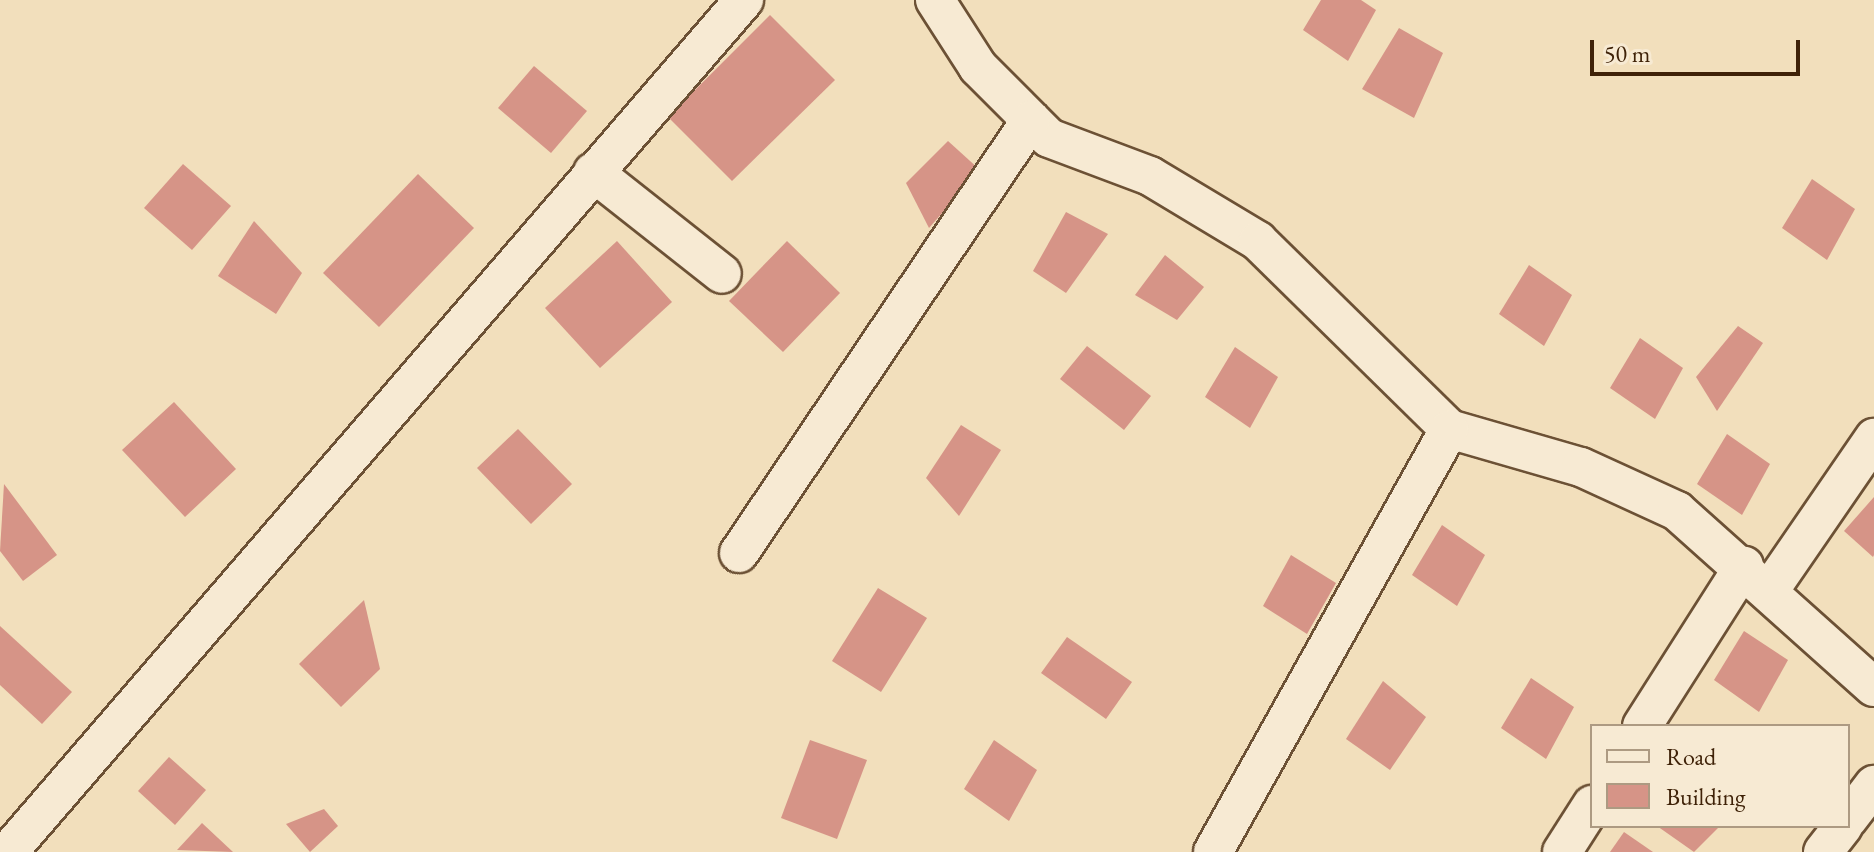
<!DOCTYPE html>
<style>
body{margin:0}
#map{position:relative;width:1874px;height:852px;overflow:hidden;background:#f2dfbc;font-family:"EB Garamond",serif}
div>[style]{position:absolute}
.building>*{inset:0;background:#d69487}
.roads{filter:drop-shadow(2px 0 #6c5135) drop-shadow(-2px 0 #6c5135) drop-shadow(0 2px #6c5135) drop-shadow(0 -2px #6c5135)}
.minor>*{height:38px;margin:-19px;padding:0 19px;transform-origin:19px;border-radius:19px;background:#f7ead3}
span{translate:-50% -50%;white-space:nowrap;text-align:center;line-height:1.15;-webkit-text-stroke:7px #f7ead3;paint-order:stroke}
.legend{position:absolute;left:1590px;top:724px;width:260px;height:104px;box-sizing:border-box;background:#f7ead3;border:2px solid #ad9a82;margin:0;padding:10px 14px;list-style:none;font-size:24px;color:#3f2208}
.legend li{display:flex;align-items:center;gap:16px;height:40px}
.legend b{width:40px;border:2px solid #ad9a82}
.scale{position:absolute;left:1590px;top:40px;width:210px;height:36px;box-sizing:border-box;border:4px solid #3f2208;border-top:0;padding-left:10px;font-size:24px;line-height:28px;white-space:nowrap;color:#3f2208;-webkit-text-stroke:6px #f7ead3;paint-order:stroke}
</style>
<div id="map">
<div class="building">
<i style="clip-path:polygon(1321px 0,1361px 0,1376px 10px,1348px 61px,1303px 30px)"></i>
<i style="clip-path:polygon(770px 15px,835px 80px,732px 181px,668px 117px)"></i>
<i style="clip-path:polygon(1399px 28px,1443px 53px,1414px 118px,1362px 89px)"></i>
<i style="clip-path:polygon(534px 66px,587px 111px,551px 153px,498px 108px)"></i>
<i style="clip-path:polygon(948px 141px,980px 170px,929px 228px,906px 183px)"></i>
<i style="clip-path:polygon(183px 164px,231px 206px,192px 250px,144px 208px)"></i>
<i style="clip-path:polygon(418px 174px,474px 228px,379px 327px,323px 273px)"></i>
<i style="clip-path:polygon(1812px 179px,1855px 209px,1827px 260px,1782px 228px)"></i>
<i style="clip-path:polygon(1066px 212px,1108px 234px,1066px 293px,1033px 271px)"></i>
<i style="clip-path:polygon(254px 221px,302px 273px,276px 314px,218px 276px)"></i>
<i style="clip-path:polygon(617px 241px,672px 302px,600px 368px,545px 308px)"></i>
<i style="clip-path:polygon(787px 241px,840px 293px,783px 352px,729px 301px)"></i>
<i style="clip-path:polygon(1165px 255px,1204px 287px,1177px 320px,1135px 295px)"></i>
<i style="clip-path:polygon(1529px 265px,1572px 295px,1544px 346px,1499px 314px)"></i>
<i style="clip-path:polygon(1738px 326px,1763px 343px,1717px 411px,1696px 377px)"></i>
<i style="clip-path:polygon(1640px 338px,1683px 368px,1655px 419px,1610px 388px)"></i>
<i style="clip-path:polygon(1087px 346px,1151px 396px,1124px 430px,1060px 379px)"></i>
<i style="clip-path:polygon(1235px 347px,1278px 377px,1250px 428px,1205px 397px)"></i>
<i style="clip-path:polygon(174px 402px,236px 469px,185px 517px,122px 450px)"></i>
<i style="clip-path:polygon(961px 425px,1001px 450px,959px 516px,926px 478px)"></i>
<i style="clip-path:polygon(518px 429px,572px 484px,531px 524px,477px 468px)"></i>
<i style="clip-path:polygon(1727px 434px,1770px 464px,1742px 515px,1697px 484px)"></i>
<i style="clip-path:polygon(4px 484px,57px 555px,23px 581px,0 551px)"></i>
<i style="clip-path:polygon(1874px 497px,1874px 555px,1873px 557px,1844px 531px)"></i>
<i style="clip-path:polygon(1442px 525px,1485px 555px,1457px 606px,1412px 575px)"></i>
<i style="clip-path:polygon(1291px 555px,1336px 583px,1307px 634px,1263px 606px)"></i>
<i style="clip-path:polygon(878px 588px,927px 618px,881px 692px,832px 661px)"></i>
<i style="clip-path:polygon(364px 600px,380px 669px,341px 707px,299px 664px)"></i>
<i style="clip-path:polygon(0 626px,72px 692px,42px 724px,0 685px)"></i>
<i style="clip-path:polygon(1744px 631px,1788px 660px,1759px 712px,1714px 680px)"></i>
<i style="clip-path:polygon(1067px 637px,1132px 682px,1106px 719px,1041px 673px)"></i>
<i style="clip-path:polygon(1531px 678px,1574px 707px,1546px 759px,1501px 728px)"></i>
<i style="clip-path:polygon(1383px 681px,1426px 717px,1390px 770px,1346px 739px)"></i>
<i style="clip-path:polygon(810px 740px,867px 760px,837px 839px,781px 818px)"></i>
<i style="clip-path:polygon(994px 740px,1037px 770px,1009px 821px,964px 789px)"></i>
<i style="clip-path:polygon(169px 757px,206px 790px,175px 825px,138px 791px)"></i>
<i style="clip-path:polygon(324px 809px,338px 826px,310px 852px,286px 824px)"></i>
<i style="clip-path:polygon(202px 823px,233px 852px,177px 850px)"></i>
<i style="clip-path:polygon(1657px 826px,1715px 826px,1718px 828px,1694px 852px)"></i>
<i style="clip-path:polygon(1624px 832px,1653px 852px,1610px 852px)"></i>
</div>
<div class="roads">
<div class="minor">
<i style="left:935px;top:0;width:80px;rotate:57.3deg"></i>
<i style="left:978px;top:67px;width:100px;rotate:45deg"></i>
<i style="left:1049px;top:138px;width:108px;rotate:20.6deg"></i>
<i style="left:1150px;top:176px;width:126px;rotate:31deg"></i>
<i style="left:1258px;top:241px;width:268px;rotate:44.5deg"></i>
<i style="left:1449px;top:429px;width:137px;rotate:16.1deg"></i>
<i style="left:1581px;top:467px;width:106px;rotate:24.6deg"></i>
<i style="left:1677px;top:511px;width:264px;rotate:41.8deg"></i>
<i style="left:593px;top:172px;width:164px;rotate:38.3deg"></i>
<i style="left:739px;top:553px;width:522px;rotate:-56.01deg"></i>
<i style="left:1769px;top:591px;width:186px;rotate:-55.5deg"></i>
<i style="left:1642px;top:726px;width:190px;rotate:-57.5deg"></i>
<i style="left:1848px;top:819px;width:43px;rotate:-52.6deg"></i>
<i style="left:8px;top:852px;width:1126px;rotate:-49.18deg"></i>
<i style="left:1213px;top:852px;width:484px;rotate:-60.8deg"></i>
<i style="left:1562px;top:852px;width:56px;rotate:-57.4deg"></i>
<i style="left:1823px;top:852px;width:33px;rotate:-52deg"></i>
</div>
</div>
<ul class="legend">
<li><b style="height:10px;background:#f7ead3"></b>Road</li>
<li><b style="height:22px;background:#d69487"></b>Building</li>
</ul>
<div class="scale">50 m</div>
</div>
